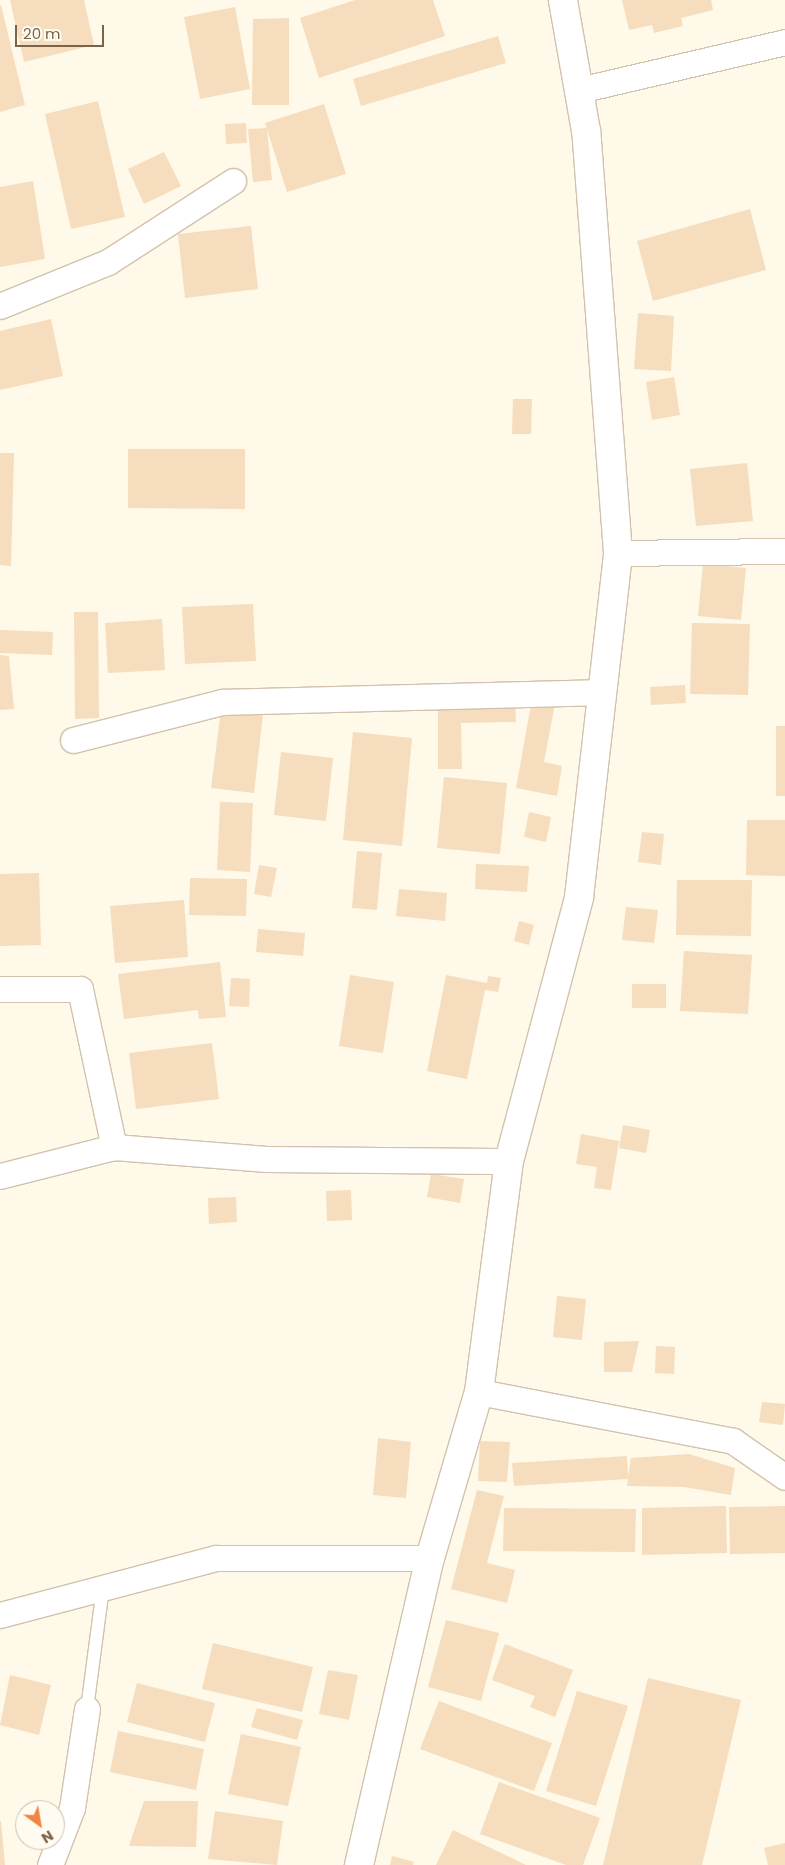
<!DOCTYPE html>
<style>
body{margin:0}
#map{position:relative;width:785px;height:1865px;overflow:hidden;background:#fef9e8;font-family:Poppins,sans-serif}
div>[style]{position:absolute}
.building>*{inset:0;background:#f6ddbd}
.roads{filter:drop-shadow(1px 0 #d2c2ac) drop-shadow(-1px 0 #d2c2ac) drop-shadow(0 1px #d2c2ac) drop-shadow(0 -1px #d2c2ac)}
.lane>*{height:12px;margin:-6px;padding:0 6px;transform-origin:6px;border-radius:6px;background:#fff}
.street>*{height:25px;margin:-12.5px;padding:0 12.5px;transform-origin:12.5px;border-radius:12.5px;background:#fff}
.secondary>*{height:28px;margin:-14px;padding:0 14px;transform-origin:14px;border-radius:14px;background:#fff}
span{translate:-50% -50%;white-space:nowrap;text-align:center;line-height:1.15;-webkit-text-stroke:4.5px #fffbf0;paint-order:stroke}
.north{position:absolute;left:15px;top:1800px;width:50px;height:50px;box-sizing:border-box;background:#fffbf0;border:1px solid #cabead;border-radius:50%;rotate:148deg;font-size:14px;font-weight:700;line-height:20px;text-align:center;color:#7b6349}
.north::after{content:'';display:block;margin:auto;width:18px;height:22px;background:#f18644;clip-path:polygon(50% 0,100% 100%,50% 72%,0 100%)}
.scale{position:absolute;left:15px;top:25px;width:89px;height:22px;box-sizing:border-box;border:2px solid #7b6349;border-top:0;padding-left:6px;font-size:15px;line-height:18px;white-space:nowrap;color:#7b6349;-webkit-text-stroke:4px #fffbf0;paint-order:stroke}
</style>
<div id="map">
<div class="building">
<i style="clip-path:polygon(10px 0,84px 0,94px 45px,24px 62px)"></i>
<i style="clip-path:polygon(355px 0,433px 0,445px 36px,319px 78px,300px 18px)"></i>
<i style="clip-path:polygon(622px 0,711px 0,713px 10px,681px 18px,683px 26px,654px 33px,652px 25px,629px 30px)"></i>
<i style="clip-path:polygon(1px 5px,25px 105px,0 112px,0 6px)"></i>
<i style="clip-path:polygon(235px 7px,250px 89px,200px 99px,184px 17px)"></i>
<i style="clip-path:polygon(289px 18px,289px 105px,252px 105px,253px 19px)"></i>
<i style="clip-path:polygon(498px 36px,506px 63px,361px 106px,353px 79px)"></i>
<i style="clip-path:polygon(98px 101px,125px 217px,71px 229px,45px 114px)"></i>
<i style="clip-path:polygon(324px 104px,346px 174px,287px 192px,265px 123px)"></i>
<i style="clip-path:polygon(246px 123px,247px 143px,226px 144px,225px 124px)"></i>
<i style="clip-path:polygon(267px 128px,272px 180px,253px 182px,248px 129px)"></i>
<i style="clip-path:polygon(164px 152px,181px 186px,144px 204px,128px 169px)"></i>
<i style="clip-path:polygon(33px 181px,45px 259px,0 267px,0 187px)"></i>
<i style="clip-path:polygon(750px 209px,766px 270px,653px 301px,637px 241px)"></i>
<i style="clip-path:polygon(251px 226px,258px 289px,185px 298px,178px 234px)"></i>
<i style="clip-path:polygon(638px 313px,674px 316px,671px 371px,634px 369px)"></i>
<i style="clip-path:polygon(51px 319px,63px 376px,0 390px,0 331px)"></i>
<i style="clip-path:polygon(674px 377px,680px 415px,652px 420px,646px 382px)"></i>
<i style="clip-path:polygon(513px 399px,532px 399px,531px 434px,512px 434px)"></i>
<i style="clip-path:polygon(128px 449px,245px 449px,245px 509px,128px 508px)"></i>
<i style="clip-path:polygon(0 453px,14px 453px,11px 566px,0 565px)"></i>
<i style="clip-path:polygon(747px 463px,753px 521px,696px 526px,690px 469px)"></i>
<i style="clip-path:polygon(703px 564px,746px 568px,741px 620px,698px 616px)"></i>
<i style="clip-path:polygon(253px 604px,256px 661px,185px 664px,182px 607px)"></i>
<i style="clip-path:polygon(74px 612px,98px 612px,99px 718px,75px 719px)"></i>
<i style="clip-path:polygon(162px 619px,165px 670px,108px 673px,105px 623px)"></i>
<i style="clip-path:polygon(692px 623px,750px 624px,748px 695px,690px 694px)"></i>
<i style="clip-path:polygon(0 630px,53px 632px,52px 655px,0 653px)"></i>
<i style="clip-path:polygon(0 655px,9px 656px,14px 709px,0 710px)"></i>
<i style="clip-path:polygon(685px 685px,686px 703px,651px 705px,650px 687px)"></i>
<i style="clip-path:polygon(532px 699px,555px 704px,544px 762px,562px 766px,557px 796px,516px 788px)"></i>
<i style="clip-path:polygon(515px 702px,516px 722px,461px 723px,462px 769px,438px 769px,438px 703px)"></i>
<i style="clip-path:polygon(221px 710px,263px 714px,254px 793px,211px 788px)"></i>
<i style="clip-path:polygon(776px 726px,785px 726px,785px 796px,776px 796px)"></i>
<i style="clip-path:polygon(353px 732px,412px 738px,402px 846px,343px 840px)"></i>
<i style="clip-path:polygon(281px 752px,333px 758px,326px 821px,274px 815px)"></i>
<i style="clip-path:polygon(444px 777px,507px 783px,500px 854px,437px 848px)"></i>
<i style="clip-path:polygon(220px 802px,253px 803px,250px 872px,217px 870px)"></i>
<i style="clip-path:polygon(529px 812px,551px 817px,546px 842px,524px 837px)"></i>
<i style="clip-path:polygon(747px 820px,785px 820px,785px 876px,746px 875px)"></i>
<i style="clip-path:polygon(642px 832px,664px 834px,661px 865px,638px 862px)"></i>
<i style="clip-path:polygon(357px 851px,382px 853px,377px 910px,352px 908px)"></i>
<i style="clip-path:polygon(476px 864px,529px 866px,527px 892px,475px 889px)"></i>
<i style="clip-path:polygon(259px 865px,277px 868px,271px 897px,254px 894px)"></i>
<i style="clip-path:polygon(39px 873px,41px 945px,0 946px,0 874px)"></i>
<i style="clip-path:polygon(190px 878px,247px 879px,246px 916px,189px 915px)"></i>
<i style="clip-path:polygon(677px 880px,752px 880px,751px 936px,676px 935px)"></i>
<i style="clip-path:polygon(399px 889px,447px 893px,445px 921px,396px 916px)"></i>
<i style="clip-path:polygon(184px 900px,188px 957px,115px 963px,110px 906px)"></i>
<i style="clip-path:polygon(626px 907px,658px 910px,654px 943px,622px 940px)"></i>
<i style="clip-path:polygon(519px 921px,534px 925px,529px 945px,514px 941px)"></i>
<i style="clip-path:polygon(258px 929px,305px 933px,303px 956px,256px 952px)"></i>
<i style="clip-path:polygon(684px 951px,752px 955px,748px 1014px,680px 1011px)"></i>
<i style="clip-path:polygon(220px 962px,226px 1017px,199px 1019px,198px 1010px,124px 1019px,118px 974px)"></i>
<i style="clip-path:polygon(350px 975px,394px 982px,383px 1053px,339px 1046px)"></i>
<i style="clip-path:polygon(446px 975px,487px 983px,488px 976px,501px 978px,498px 992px,485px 990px,467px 1079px,427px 1071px)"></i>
<i style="clip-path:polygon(231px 978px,250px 979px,249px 1007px,229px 1006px)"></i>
<i style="clip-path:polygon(632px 984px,666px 984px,666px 1008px,632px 1008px)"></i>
<i style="clip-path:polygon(212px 1043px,219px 1099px,136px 1109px,129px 1053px)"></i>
<i style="clip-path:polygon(623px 1125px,650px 1130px,646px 1153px,619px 1148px)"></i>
<i style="clip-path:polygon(581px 1134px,619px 1141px,611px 1190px,594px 1188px,597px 1167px,576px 1164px)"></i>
<i style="clip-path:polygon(431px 1174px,464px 1179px,460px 1203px,427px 1197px)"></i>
<i style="clip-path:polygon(351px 1190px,352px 1220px,327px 1221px,326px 1191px)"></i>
<i style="clip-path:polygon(236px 1197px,237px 1222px,209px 1224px,208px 1198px)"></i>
<i style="clip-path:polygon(557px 1296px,586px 1299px,582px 1340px,553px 1337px)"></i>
<i style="clip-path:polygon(639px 1341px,632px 1372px,604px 1372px,604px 1342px)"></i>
<i style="clip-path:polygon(656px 1346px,675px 1347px,674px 1374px,655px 1373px)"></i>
<i style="clip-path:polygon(762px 1402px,785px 1404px,783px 1425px,759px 1422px)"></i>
<i style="clip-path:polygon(378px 1438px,411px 1442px,406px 1498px,373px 1495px)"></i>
<i style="clip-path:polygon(480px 1441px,510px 1442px,507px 1482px,478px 1481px)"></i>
<i style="clip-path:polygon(689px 1454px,735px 1468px,731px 1495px,684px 1487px,627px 1486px,628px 1479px,514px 1486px,512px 1463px,627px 1456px,628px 1477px,631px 1458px)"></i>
<i style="clip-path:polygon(477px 1490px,504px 1496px,487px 1563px,515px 1570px,507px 1603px,451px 1589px)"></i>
<i style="clip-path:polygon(726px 1506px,727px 1553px,642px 1555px,642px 1508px)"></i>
<i style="clip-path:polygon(785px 1506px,785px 1553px,730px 1554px,729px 1507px)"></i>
<i style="clip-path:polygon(504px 1508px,636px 1509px,635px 1552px,503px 1551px)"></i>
<i style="clip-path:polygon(446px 1620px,499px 1633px,481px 1701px,428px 1687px)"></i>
<i style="clip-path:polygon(213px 1643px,313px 1667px,302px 1712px,202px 1689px)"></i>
<i style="clip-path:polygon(505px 1644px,573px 1670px,555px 1717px,530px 1707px,535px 1696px,492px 1680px)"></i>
<i style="clip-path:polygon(328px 1670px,358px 1675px,349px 1720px,319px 1714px)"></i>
<i style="clip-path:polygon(10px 1675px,51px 1685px,39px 1735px,0 1725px)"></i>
<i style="clip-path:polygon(648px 1678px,741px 1700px,702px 1865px,603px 1865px)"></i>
<i style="clip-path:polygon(137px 1683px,215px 1703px,205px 1742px,127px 1722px)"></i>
<i style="clip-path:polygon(577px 1691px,628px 1706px,596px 1806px,546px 1791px)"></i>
<i style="clip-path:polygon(439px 1701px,552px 1743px,534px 1791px,420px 1749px)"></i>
<i style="clip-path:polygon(257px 1708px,303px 1720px,297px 1740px,251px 1727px)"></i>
<i style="clip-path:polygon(118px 1731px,204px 1749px,196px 1790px,110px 1772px)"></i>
<i style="clip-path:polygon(241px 1734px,301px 1747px,288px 1806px,228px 1794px)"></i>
<i style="clip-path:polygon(499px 1782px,600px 1818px,583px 1865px,566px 1865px,480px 1834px)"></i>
<i style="clip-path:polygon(144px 1801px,198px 1801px,196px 1847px,129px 1846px)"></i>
<i style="clip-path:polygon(215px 1811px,283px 1821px,277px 1865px,208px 1859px)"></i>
<i style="clip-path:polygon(0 1821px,1px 1821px,5px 1865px,0 1865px)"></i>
<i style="clip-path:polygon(453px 1830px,526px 1865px,436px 1865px)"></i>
<i style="clip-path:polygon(785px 1843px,785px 1865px,768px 1865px,764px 1848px)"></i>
<i style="clip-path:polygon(392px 1856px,414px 1862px,413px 1865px,390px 1865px)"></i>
</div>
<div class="roads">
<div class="lane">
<i style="left:87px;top:1709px;width:123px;rotate:-82.5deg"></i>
</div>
<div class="street">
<i style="left:579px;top:90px;width:212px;rotate:-13.1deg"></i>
<i style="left:0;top:306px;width:117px;rotate:-22.2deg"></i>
<i style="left:108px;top:262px;width:149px;rotate:-32.9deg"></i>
<i style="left:618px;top:553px;width:167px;rotate:-0.7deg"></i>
<i style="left:73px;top:740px;width:154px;rotate:-14.3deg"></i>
<i style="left:222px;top:702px;width:380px;rotate:-1.5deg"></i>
<i style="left:0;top:989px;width:80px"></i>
<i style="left:80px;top:989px;width:162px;rotate:77.9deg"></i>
<i style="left:114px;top:1147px;width:153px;rotate:4.5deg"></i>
<i style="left:267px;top:1159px;width:242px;rotate:0.5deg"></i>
<i style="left:0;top:1176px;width:118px;rotate:-14.3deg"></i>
<i style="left:479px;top:1392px;width:259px;rotate:10.9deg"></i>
<i style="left:733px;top:1441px;width:63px;rotate:34.7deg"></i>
<i style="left:0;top:1615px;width:223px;rotate:-14.8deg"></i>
<i style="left:216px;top:1558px;width:214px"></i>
<i style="left:50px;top:1865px;width:61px;rotate:-68.9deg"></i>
<i style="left:72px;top:1808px;width:100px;rotate:-81.4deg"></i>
</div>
<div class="secondary">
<i style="left:359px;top:1865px;width:315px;rotate:-77deg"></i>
<i style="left:430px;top:1558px;width:173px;rotate:-73.6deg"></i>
<i style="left:479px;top:1392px;width:233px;rotate:-82.6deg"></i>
<i style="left:509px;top:1161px;width:273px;rotate:-75.1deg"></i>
<i style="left:579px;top:897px;width:346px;rotate:-83.5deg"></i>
<i style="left:618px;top:553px;width:423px;rotate:-94.3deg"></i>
<i style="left:586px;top:131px;width:133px;rotate:-100deg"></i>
</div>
</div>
<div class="north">N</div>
<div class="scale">20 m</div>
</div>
